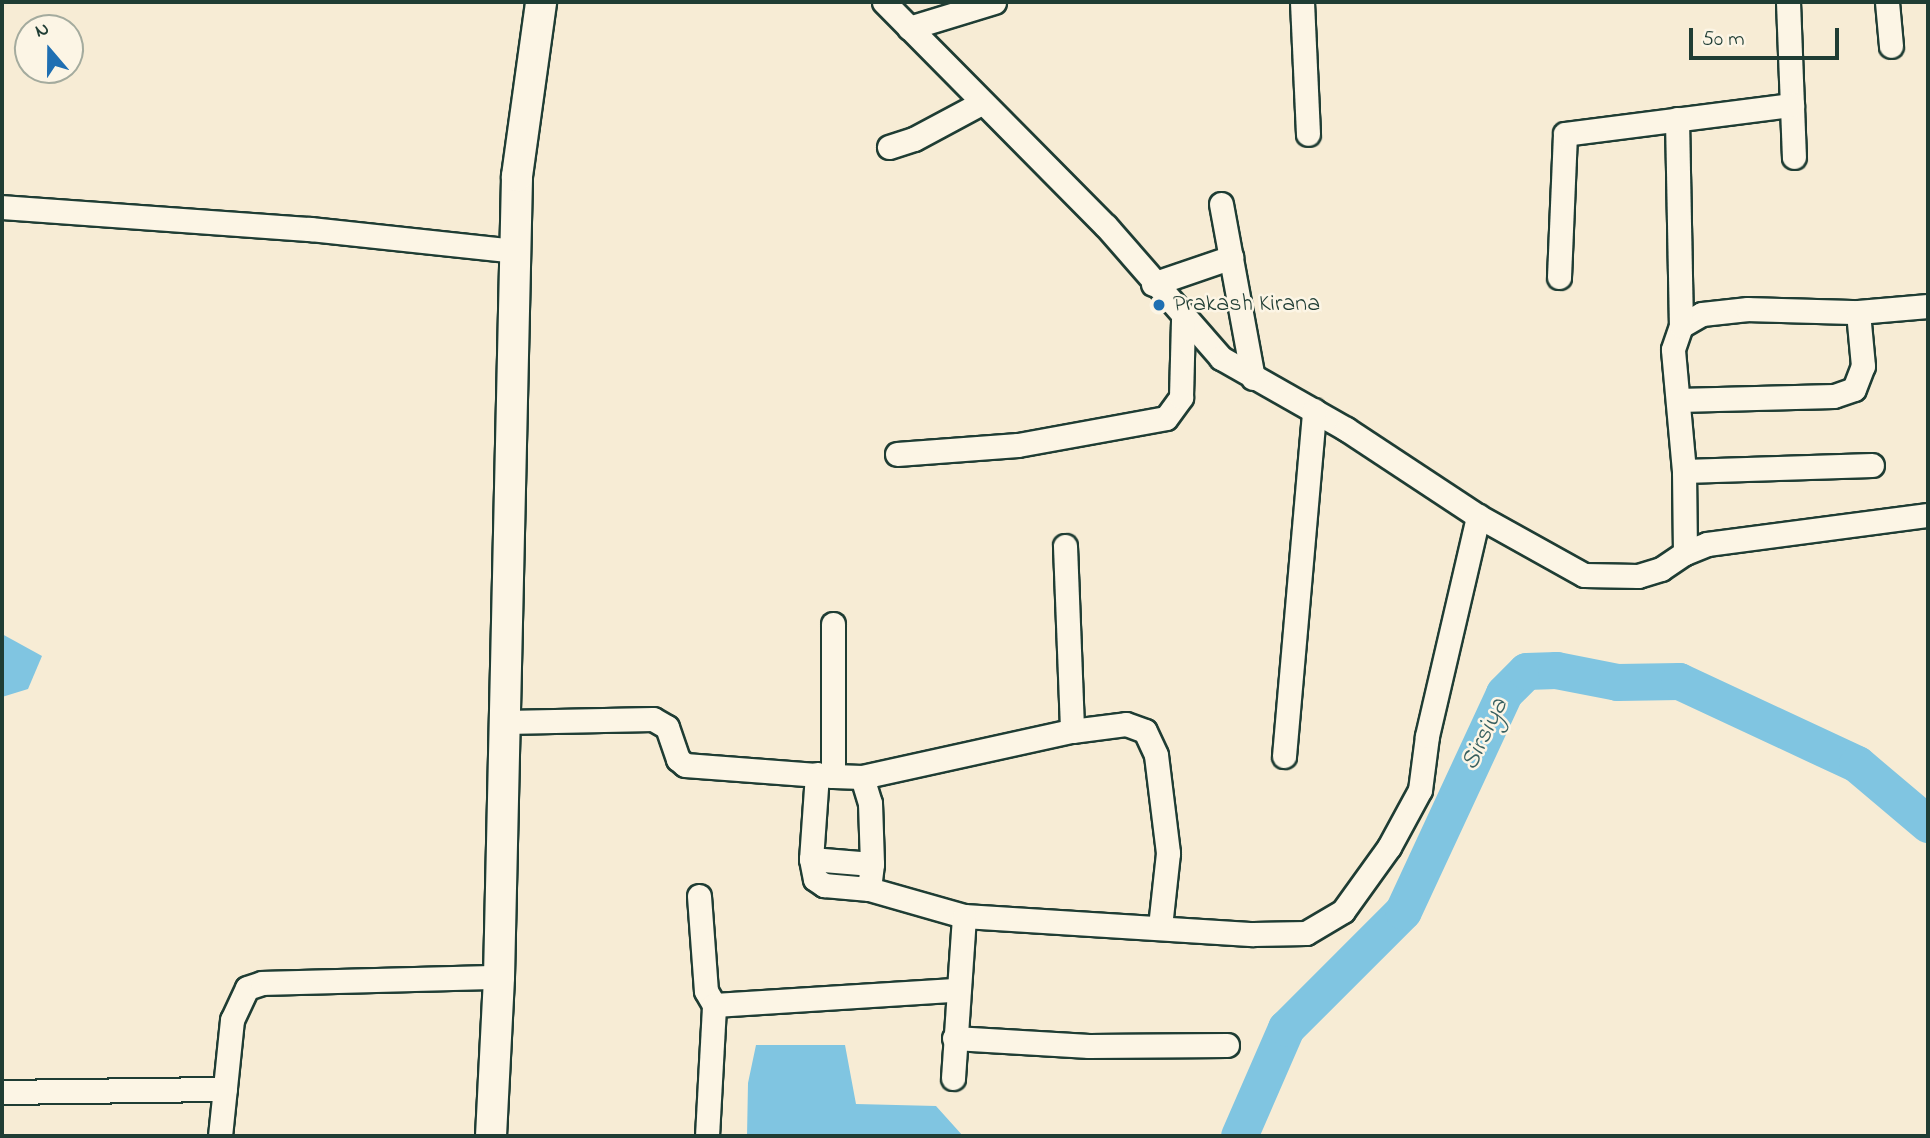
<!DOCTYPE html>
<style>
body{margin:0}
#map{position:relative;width:1930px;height:1138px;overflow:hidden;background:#f7ecd5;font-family:"Indie Flower",sans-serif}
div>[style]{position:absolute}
.water>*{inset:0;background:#80c5e1}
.river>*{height:37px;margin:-18.5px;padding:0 18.5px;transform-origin:18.5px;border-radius:18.5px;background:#80c5e1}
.roads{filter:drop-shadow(2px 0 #1f3d34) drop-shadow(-2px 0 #1f3d34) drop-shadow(0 2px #1f3d34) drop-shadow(0 -2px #1f3d34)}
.minor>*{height:23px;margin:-11.5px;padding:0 11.5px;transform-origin:11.5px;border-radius:11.5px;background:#fcf5e5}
.major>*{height:30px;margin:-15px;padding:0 15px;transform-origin:15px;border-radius:15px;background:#fcf5e5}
.dots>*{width:19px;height:19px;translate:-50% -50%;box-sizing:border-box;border:4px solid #fcf5e5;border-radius:50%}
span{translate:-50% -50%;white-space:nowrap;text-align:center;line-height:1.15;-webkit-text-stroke:5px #fcf5e5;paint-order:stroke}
.poi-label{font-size:24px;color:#1f3d34}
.left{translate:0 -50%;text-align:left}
.water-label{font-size:26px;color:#375f5f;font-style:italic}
.frame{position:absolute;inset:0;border:4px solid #1f3d34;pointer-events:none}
.north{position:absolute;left:14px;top:14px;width:70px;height:70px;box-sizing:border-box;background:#fcf5e5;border:2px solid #a4ab9e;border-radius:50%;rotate:340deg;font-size:19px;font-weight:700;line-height:28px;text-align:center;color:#1f3d34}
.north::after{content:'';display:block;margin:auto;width:24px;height:32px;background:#1f6fb2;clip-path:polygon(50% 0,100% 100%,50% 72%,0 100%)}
.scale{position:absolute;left:1689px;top:28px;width:150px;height:32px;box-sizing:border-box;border:4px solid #1f3d34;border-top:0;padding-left:9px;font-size:21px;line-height:24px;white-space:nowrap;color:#1f3d34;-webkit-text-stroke:5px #fcf5e5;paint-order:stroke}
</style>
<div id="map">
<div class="water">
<i style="clip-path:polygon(2px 634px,42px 656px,28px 689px,2px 697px)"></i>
<i style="clip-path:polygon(756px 1045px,845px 1045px,856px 1104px,936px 1106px,963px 1136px,747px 1136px,748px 1083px)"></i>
</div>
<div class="river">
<i style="left:1239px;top:1136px;width:118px;rotate:-66.5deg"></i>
<i style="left:1286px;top:1028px;width:165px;rotate:-45deg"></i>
<i style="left:1403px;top:911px;width:240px;rotate:-65.1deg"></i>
<i style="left:1504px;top:693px;width:31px;rotate:-45deg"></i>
<i style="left:1526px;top:671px;width:30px;rotate:-2deg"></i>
<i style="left:1556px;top:670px;width:62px;rotate:11.1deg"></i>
<i style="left:1617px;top:682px;width:62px;rotate:-0.9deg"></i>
<i style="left:1679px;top:681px;width:196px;rotate:25deg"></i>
<i style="left:1857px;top:764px;width:93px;rotate:40.2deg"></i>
</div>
<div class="roads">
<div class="minor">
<i style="left:884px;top:2px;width:315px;rotate:45.3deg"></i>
<i style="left:1106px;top:226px;width:175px;rotate:48.9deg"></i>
<i style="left:1221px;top:358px;width:144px;rotate:29.6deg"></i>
<i style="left:1346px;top:429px;width:158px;rotate:33.4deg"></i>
<i style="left:1478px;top:516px;width:121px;rotate:29.1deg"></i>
<i style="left:1584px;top:575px;width:54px;rotate:1.1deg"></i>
<i style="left:1638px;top:576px;width:24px;rotate:-17deg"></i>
<i style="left:1661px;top:569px;width:29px;rotate:-34deg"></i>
<i style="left:1685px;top:553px;width:82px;rotate:-90.7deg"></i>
<i style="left:1684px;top:471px;width:122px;rotate:-95.2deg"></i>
<i style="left:1673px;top:349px;width:24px;rotate:-71deg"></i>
<i style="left:1681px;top:326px;width:24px;rotate:-30deg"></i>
<i style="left:1702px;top:314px;width:46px;rotate:-6.2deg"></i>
<i style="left:1748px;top:309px;width:110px;rotate:1.6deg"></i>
<i style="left:1302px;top:2px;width:132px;rotate:87.4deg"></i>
<i style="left:1788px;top:2px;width:155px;rotate:87.8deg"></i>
<i style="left:1887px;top:2px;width:44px;rotate:84.8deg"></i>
<i style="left:909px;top:28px;width:89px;rotate:-17deg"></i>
<i style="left:1677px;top:119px;width:207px;rotate:88.9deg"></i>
<i style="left:889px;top:147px;width:26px;rotate:-18deg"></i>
<i style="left:914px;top:139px;width:76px;rotate:-28.2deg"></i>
<i style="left:1221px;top:204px;width:177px;rotate:79.6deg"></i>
<i style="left:2px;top:207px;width:309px;rotate:4.1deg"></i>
<i style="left:310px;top:229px;width:206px;rotate:6.1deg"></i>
<i style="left:1559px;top:277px;width:143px;rotate:-87.6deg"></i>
<i style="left:1565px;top:134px;width:229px;rotate:-7.3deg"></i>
<i style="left:1153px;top:284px;width:83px;rotate:-18.9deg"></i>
<i style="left:1678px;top:400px;width:156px;rotate:-1.5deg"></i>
<i style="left:1834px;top:396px;width:21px;rotate:-19deg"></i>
<i style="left:1854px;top:389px;width:25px;rotate:-69deg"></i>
<i style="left:1863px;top:366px;width:54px;rotate:-95.3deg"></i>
<i style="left:1858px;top:312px;width:70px;rotate:-4.9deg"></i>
<i style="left:897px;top:454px;width:121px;rotate:-4.3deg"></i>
<i style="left:1018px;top:445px;width:150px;rotate:-10.3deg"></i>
<i style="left:1166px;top:418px;width:26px;rotate:-54deg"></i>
<i style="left:1181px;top:397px;width:78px;rotate:-88.5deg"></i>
<i style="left:1684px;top:471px;width:188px;rotate:-1.8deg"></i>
<i style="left:1065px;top:546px;width:185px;rotate:87.8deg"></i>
<i style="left:1685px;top:553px;width:24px;rotate:-22deg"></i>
<i style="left:1707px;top:544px;width:223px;rotate:-7.5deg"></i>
<i style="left:833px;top:624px;width:152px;rotate:90deg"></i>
<i style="left:833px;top:776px;width:29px;rotate:2deg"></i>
<i style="left:862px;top:777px;width:27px;rotate:73deg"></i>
<i style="left:870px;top:803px;width:61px;rotate:88.1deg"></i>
<i style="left:505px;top:722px;width:148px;rotate:-1.2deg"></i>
<i style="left:653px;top:719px;width:16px;rotate:30deg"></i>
<i style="left:667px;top:727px;width:34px;rotate:71deg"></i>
<i style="left:678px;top:759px;width:9px;rotate:41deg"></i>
<i style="left:685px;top:765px;width:148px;rotate:4.3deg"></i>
<i style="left:1284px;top:756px;width:347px;rotate:-85deg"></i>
<i style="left:817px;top:774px;width:85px;rotate:94deg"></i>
<i style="left:811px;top:859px;width:20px;rotate:79deg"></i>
<i style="left:815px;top:879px;width:11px;rotate:34deg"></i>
<i style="left:824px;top:885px;width:45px;rotate:5.1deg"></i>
<i style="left:862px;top:777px;width:215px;rotate:-12.4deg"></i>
<i style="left:1072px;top:731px;width:54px;rotate:-7.4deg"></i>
<i style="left:1126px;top:724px;width:20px;rotate:20deg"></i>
<i style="left:1145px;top:731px;width:26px;rotate:65deg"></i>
<i style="left:1156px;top:755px;width:99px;rotate:83deg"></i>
<i style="left:1168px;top:853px;width:74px;rotate:96.2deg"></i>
<i style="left:811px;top:859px;width:61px;rotate:4.7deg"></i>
<i style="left:872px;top:864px;width:25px;rotate:97deg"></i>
<i style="left:869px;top:889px;width:99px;rotate:15.9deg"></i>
<i style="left:964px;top:916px;width:290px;rotate:3.6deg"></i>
<i style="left:1253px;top:934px;width:53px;rotate:-1.1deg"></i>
<i style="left:1306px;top:933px;width:43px;rotate:-30.7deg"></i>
<i style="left:1343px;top:911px;width:79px;rotate:-54.3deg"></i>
<i style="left:1389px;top:847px;width:65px;rotate:-61.5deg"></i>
<i style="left:1420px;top:790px;width:54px;rotate:-82.6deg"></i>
<i style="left:1427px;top:736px;width:226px;rotate:-76.9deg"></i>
<i style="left:699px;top:896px;width:95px;rotate:85.8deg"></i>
<i style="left:706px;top:991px;width:16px;rotate:60deg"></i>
<i style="left:714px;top:1005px;width:241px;rotate:-3.6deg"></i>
<i style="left:954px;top:1038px;width:135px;rotate:3.4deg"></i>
<i style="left:1089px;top:1046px;width:138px;rotate:-0.4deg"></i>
<i style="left:953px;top:1078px;width:162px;rotate:-86.1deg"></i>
<i style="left:2px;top:1092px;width:223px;rotate:-0.8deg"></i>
<i style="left:220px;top:1136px;width:117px;rotate:-84.1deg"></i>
<i style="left:232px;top:1020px;width:35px;rotate:-65deg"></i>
<i style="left:247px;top:988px;width:16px;rotate:-18deg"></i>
<i style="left:262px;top:983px;width:237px;rotate:-1.5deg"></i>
<i style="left:707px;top:1136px;width:131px;rotate:-86.9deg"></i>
</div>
<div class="major">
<i style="left:491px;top:1136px;width:159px;rotate:-87.1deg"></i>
<i style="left:499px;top:977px;width:801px;rotate:-88.71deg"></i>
<i style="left:517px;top:176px;width:176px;rotate:-82.1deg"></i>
</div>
</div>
<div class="dots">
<i style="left:1159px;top:305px;background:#1f6fb2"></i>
</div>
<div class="poi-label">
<span class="left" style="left:1173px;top:305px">Prakash Kirana</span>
</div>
<div class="water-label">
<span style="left:1486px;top:735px;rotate:-64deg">Sirsiya</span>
</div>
<div class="frame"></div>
<div class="north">N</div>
<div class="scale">50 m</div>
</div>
